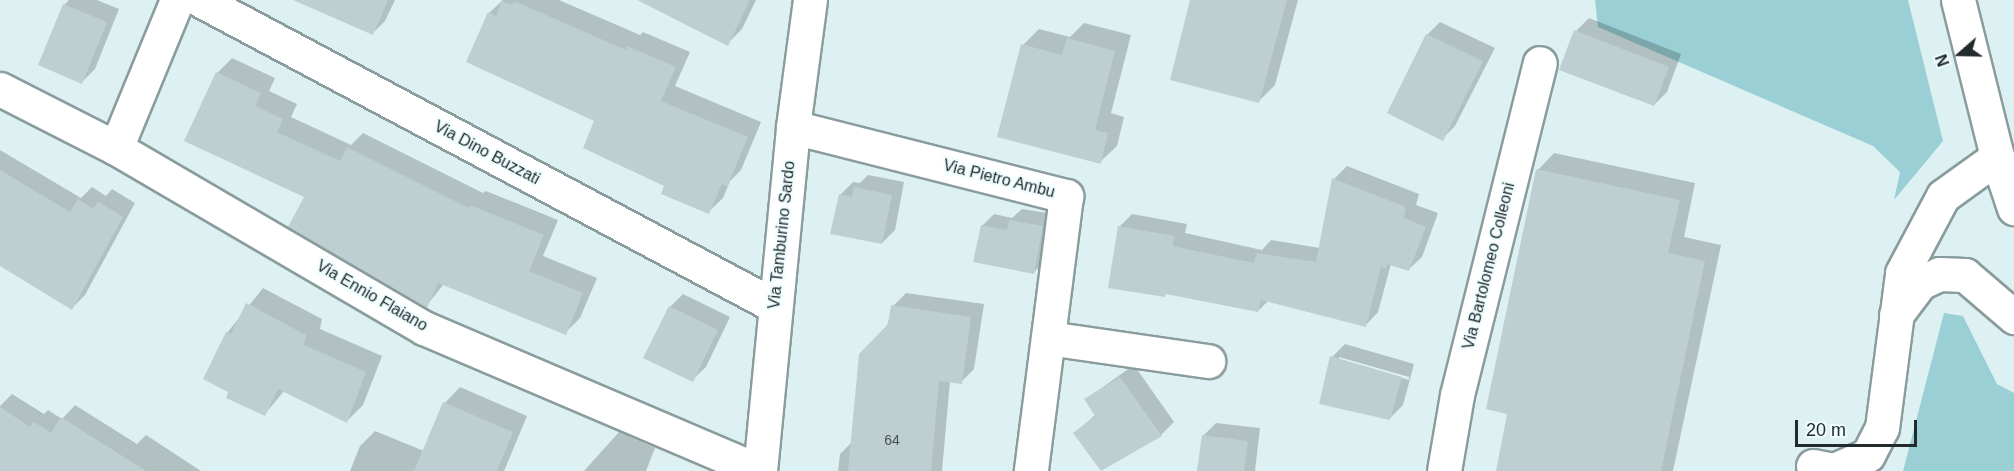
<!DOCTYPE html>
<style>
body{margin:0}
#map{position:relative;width:2014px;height:471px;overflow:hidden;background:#def1f2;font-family:Arial,sans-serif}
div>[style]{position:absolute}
.green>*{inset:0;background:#9ad0d5}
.shadow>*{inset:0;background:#0003}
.building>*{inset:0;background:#bdcfd1}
.roads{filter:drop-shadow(2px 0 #8a9c9d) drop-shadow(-2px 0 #8a9c9d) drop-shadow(0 2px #8a9c9d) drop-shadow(0 -2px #8a9c9d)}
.minor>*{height:33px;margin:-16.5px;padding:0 16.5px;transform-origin:16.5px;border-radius:16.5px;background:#fff}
span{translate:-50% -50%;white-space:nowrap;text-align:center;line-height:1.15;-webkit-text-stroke:4.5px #eefdff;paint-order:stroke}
.number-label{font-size:14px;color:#4a5354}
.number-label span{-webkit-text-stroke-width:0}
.street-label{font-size:16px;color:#232a2b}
.north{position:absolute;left:1930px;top:24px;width:60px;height:60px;-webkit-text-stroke:4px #eefdff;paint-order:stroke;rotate:250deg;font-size:16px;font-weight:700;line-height:24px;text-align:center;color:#232a2b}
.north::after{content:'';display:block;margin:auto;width:21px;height:27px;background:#232a2b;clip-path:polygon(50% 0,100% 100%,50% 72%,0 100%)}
.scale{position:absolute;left:1795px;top:420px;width:122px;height:27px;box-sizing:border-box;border:3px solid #232a2b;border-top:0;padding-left:8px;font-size:18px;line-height:21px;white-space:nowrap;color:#232a2b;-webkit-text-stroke:4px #eefdff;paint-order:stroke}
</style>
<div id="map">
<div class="green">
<i style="clip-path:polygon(1595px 0,1908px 0,1943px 141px,1894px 200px,1900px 172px,1873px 146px,1598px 27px)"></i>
<i style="clip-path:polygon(1944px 313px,1963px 316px,1997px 384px,2014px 393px,2014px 471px,1903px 471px)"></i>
</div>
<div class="shadow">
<i style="clip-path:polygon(69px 0,97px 0,119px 9px,95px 69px,82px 82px,64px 5px)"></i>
<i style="clip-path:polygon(304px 0,395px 0,385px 21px,372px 34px)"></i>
<i style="clip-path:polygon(503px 0,559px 0,640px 35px,643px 32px,690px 52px,675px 86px,761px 122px,741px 170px,730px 181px,723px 198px,708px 212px,666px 186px,489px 13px)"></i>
<i style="clip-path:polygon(682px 0,756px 0,742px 29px,727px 44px)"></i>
<i style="clip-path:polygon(1192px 0,1298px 0,1275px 85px,1259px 101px)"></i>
<i style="clip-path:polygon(1589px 18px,1681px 54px,1667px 92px,1654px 105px,1576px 31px)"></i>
<i style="clip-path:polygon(1440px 22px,1495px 48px,1455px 126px,1442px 139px,1427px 35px)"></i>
<i style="clip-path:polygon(1084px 23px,1131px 35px,1111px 113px,1124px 117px,1117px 146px,1100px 162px,1023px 45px,1039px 29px,1070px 37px)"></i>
<i style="clip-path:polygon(232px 58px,275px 78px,269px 91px,297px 104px,291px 117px,351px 145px,363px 133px,483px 193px,486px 191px,558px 220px,543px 256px,597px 278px,580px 318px,565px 333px,444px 284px,426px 306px,306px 196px,186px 140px,217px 73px)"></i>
<i style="clip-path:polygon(0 150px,81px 198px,92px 187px,106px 196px,112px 189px,135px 203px,85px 295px,72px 308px,0 255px)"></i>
<i style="clip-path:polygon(1554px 153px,1695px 183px,1684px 237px,1721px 245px,1673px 471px,1497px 471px,1509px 413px,1538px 170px)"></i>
<i style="clip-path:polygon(1347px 166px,1419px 194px,1416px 205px,1438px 213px,1422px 257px,1408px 270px,1391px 264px,1378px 312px,1365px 326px,1268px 301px,1258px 311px,1119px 227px,1132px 214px,1187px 224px,1185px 233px,1262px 250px,1271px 240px,1320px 248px,1334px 179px)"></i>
<i style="clip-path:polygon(868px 175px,904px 182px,895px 230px,882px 243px,840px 195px,853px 182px,860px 183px)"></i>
<i style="clip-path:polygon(1022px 209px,1054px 214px,1045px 261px,1034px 272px,982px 226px,994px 214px,1012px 218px)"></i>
<i style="clip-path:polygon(263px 288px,322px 319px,320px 329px,382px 356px,363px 405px,347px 421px,284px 391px,265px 414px,230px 392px,227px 333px)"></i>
<i style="clip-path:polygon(906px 293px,984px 304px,974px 369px,961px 382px,950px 381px,942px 471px,838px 471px,840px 454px,852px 442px,893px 306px)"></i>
<i style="clip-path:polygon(683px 294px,730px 317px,706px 367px,692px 380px,670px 307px)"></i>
<i style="clip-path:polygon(evenodd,1345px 344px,1414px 364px,1403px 405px,1390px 418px,1332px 357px,1345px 344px,1339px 357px,1409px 377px,1409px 380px,1339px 360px,1339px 357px)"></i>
<i style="clip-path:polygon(1134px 365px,1174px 422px,1161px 435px,1075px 433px,1095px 415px,1086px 399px)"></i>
<i style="clip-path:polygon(460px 387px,527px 416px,504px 471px,350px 471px,360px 446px,375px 431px,424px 451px,445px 403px)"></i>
<i style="clip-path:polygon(12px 394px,44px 414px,48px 410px,62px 419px,75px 405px,137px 444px,146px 435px,201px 471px,0 471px,0 406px)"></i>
<i style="clip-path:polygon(1216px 423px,1260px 428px,1255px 471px,1199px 471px,1203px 436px)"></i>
<i style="clip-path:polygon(619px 432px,655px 448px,646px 471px,584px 471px)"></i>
</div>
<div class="building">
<i style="clip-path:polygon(293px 0,388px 0,373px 35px)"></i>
<i style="clip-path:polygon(637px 0,750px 0,728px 46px)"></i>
<i style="clip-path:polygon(1190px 0,1287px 0,1259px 103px,1170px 80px)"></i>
<i style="clip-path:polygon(502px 1px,512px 5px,514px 1px,626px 50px,627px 46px,676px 67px,661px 101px,748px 137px,727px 187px,722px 184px,709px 214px,661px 194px,664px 186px,583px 148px,594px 121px,466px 62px,488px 12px,496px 16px)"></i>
<i style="clip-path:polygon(63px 4px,107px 22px,82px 84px,38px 65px)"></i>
<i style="clip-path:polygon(1574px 30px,1669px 67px,1654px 106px,1559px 70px)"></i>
<i style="clip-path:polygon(1426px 34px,1483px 61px,1443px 141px,1387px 113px)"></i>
<i style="clip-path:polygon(1067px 38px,1115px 51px,1095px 130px,1108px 133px,1101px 164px,997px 137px,1021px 44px,1062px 55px)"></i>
<i style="clip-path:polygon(216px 72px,261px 93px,255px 106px,283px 119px,277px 132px,340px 161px,347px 147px,469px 208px,470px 205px,544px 235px,529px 271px,583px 293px,566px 335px,438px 283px,427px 308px,288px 227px,304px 197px,184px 141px)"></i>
<i style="clip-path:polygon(1536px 169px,1680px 200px,1668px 253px,1705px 261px,1661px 471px,1496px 471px,1507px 414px,1486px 409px)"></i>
<i style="clip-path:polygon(0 170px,70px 212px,78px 199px,93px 209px,98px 201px,123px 217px,72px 310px,0 266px)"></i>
<i style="clip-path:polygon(1332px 178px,1406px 207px,1404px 218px,1426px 227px,1409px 271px,1387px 264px,1386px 269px,1381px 267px,1366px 327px,1261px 300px,1258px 312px,1166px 294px,1165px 297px,1108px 288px,1118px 226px,1174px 236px,1173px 246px,1254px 263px,1257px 253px,1316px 262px)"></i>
<i style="clip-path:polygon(854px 187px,892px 195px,882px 244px,830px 234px,839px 194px,852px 197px)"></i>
<i style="clip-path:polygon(1009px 220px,1043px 226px,1034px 274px,973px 262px,981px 225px,1007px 230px)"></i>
<i style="clip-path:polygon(246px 303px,306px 335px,304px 345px,366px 372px,347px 423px,278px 389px,265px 416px,226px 398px,228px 392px,203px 379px,226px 332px,231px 334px)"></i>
<i style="clip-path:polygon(891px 305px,971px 317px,962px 384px,939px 381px,931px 471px,848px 471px,859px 354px,888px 324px)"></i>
<i style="clip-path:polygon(669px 306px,718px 330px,693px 382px,643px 358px)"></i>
<i style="clip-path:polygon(1330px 356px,1402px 377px,1390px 420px,1319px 404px)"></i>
<i style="clip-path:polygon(1120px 377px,1162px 436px,1101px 471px,1073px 433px,1095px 416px,1084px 399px)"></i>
<i style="clip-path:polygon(443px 402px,513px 432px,497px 471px,414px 471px)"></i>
<i style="clip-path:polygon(0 407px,30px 427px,34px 422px,51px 433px,61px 417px,146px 471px,0 471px)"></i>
<i style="clip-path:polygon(1202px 435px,1248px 441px,1244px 471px,1197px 471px)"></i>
</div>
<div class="roads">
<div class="minor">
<i style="left:200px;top:0;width:651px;rotate:28.02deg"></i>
<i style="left:1958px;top:0;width:162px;rotate:76deg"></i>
<i style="left:1997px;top:157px;width:54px;rotate:71.6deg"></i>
<i style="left:0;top:89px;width:130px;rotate:27deg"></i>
<i style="left:116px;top:148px;width:357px;rotate:30.3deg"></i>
<i style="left:424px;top:328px;width:365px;rotate:23.1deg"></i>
<i style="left:793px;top:127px;width:282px;rotate:14.2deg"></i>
<i style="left:1066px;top:196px;width:277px;rotate:97.3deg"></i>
<i style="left:116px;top:148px;width:160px;rotate:-67.6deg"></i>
<i style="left:1896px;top:315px;width:40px;rotate:-53deg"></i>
<i style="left:1920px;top:283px;width:21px;rotate:-25deg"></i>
<i style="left:1939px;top:274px;width:26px;rotate:2deg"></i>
<i style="left:1965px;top:275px;width:65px;rotate:40.6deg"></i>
<i style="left:1048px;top:338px;width:162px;rotate:8.2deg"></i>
<i style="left:1813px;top:466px;width:21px;rotate:11deg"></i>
<i style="left:1834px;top:470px;width:37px;rotate:-24deg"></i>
<i style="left:1868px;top:455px;width:30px;rotate:-63deg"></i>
<i style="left:1882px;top:428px;width:156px;rotate:-82.6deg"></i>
<i style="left:1902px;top:273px;width:87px;rotate:-62deg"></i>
<i style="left:1943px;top:196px;width:67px;rotate:-35.8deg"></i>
<i style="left:760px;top:471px;width:346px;rotate:-84.5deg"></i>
<i style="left:793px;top:127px;width:128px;rotate:-82.4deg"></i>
<i style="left:1444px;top:471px;width:77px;rotate:-80.3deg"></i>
<i style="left:1457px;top:395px;width:342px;rotate:-76deg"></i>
</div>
</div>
<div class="number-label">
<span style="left:892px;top:440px">64</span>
</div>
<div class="street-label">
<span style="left:487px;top:153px;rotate:28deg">Via Dino Buzzati</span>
<span style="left:999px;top:179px;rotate:14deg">Via Pietro Ambu</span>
<span style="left:782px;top:235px;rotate:-84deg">Via Tamburino Sardo</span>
<span style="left:1489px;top:266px;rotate:-76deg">Via Bartolomeo Colleoni</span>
<span style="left:372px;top:296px;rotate:30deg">Via Ennio Flaiano</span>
</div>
<div class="north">N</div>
<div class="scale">20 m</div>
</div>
